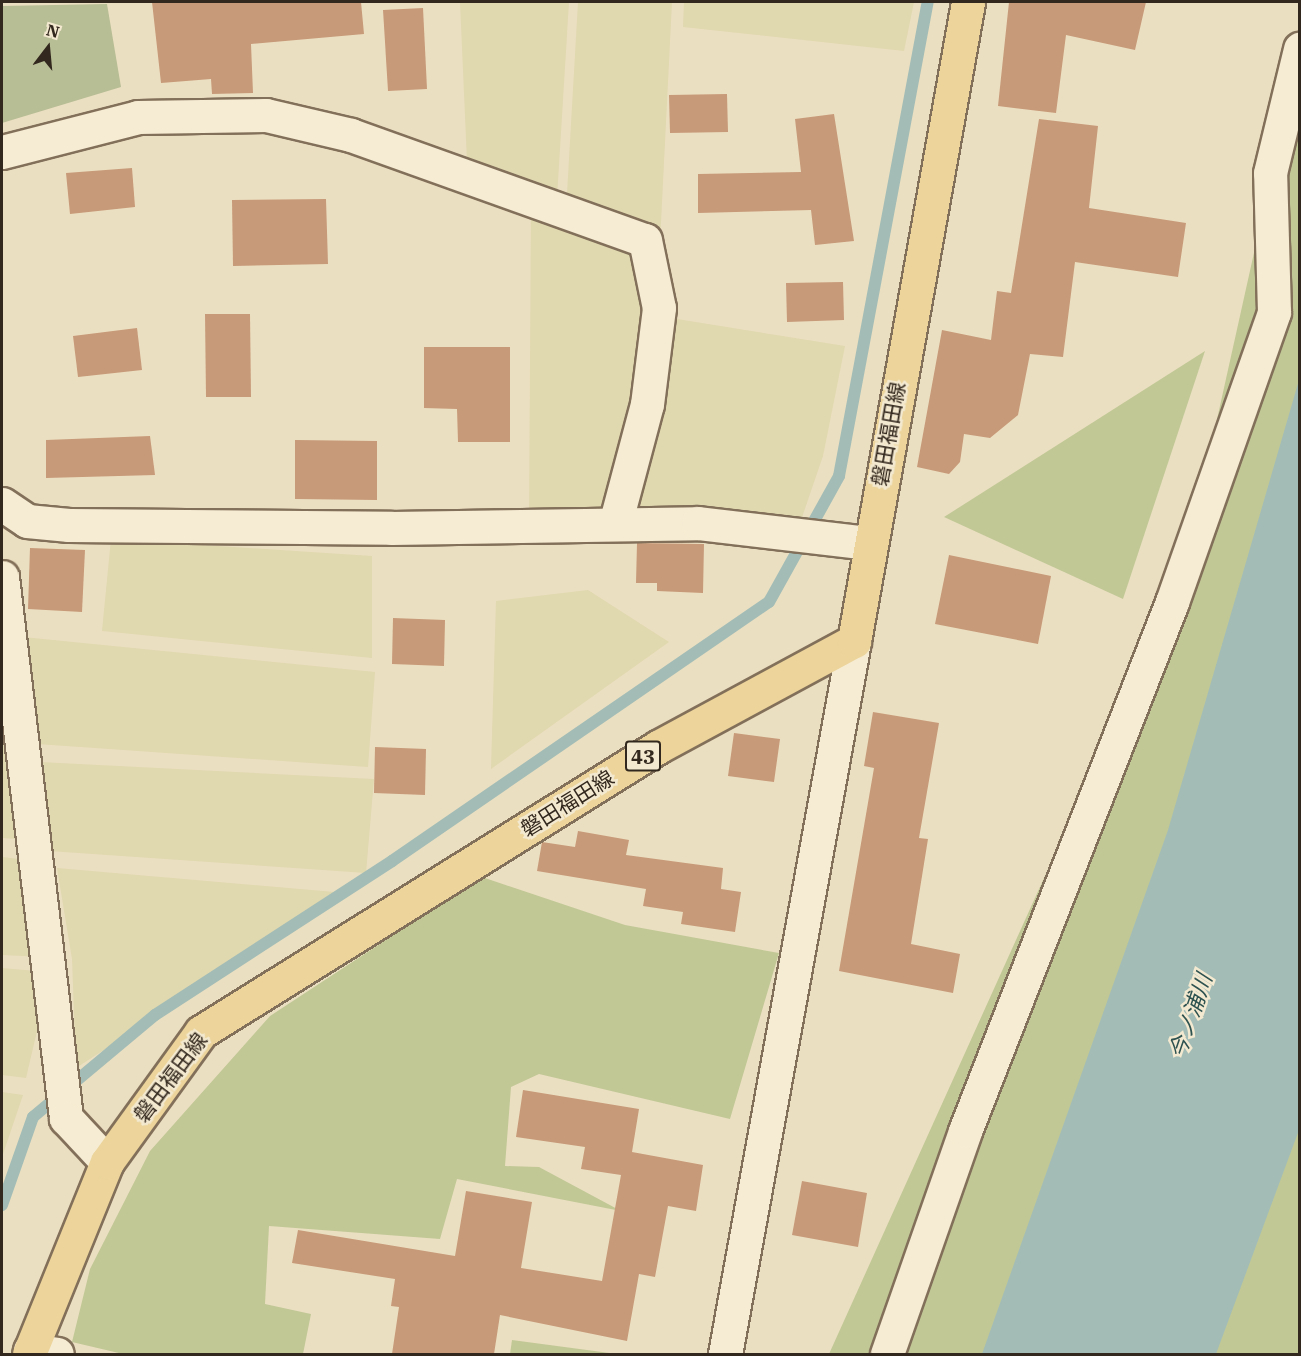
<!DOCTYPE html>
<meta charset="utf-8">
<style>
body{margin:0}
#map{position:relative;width:1301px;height:1356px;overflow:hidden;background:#ebdfc1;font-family:"IBM Plex Serif","Noto Sans JP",serif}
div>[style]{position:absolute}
.farmland>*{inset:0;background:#e0d8af}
.green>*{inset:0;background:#c1c896}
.cemetery>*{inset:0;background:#b7bd95}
.water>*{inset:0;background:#a3bdb6}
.stream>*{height:12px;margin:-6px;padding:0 6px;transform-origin:6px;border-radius:6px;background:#a3bdb6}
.building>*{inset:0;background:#c79a79}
.roads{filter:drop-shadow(2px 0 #83705a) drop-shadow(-2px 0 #83705a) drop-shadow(0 2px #83705a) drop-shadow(0 -2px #83705a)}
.minor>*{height:33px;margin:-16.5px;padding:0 16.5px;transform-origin:16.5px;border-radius:16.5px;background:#f6ecd3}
.tertiary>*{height:33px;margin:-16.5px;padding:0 16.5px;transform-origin:16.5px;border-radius:16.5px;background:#f6ecd3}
.primary>*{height:33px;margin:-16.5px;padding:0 16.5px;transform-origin:16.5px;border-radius:16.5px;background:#ecd49a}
span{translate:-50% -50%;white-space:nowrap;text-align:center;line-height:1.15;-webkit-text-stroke:5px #f3e9d0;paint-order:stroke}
.shield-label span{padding:2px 4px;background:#f3e9d0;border:2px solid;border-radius:4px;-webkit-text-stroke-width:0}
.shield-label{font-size:20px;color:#33281d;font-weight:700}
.street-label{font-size:21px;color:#33281d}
.water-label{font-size:22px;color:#2d5250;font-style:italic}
.frame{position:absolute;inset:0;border:3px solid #33281d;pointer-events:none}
.north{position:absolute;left:18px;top:18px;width:60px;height:60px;-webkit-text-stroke:4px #f3e9d0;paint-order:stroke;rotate:16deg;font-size:16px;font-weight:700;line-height:24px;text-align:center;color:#33281d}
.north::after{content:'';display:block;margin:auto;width:21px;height:27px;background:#33281d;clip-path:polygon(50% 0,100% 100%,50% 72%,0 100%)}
</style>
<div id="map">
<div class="farmland">
<i style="clip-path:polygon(460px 2px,569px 2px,557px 197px,467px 161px)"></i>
<i style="clip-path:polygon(578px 2px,672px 2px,660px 243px,645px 240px,671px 318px,845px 346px,823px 456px,796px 535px,529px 526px,531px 199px,566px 211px)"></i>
<i style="clip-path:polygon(684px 2px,914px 2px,904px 51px,683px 27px)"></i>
<i style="clip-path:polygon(111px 539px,372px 556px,372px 658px,102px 631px)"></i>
<i style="clip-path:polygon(588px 590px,669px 642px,491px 769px,496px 601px)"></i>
<i style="clip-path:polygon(23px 637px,375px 672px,368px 767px,37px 744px)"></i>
<i style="clip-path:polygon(2px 741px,20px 743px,32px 840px,2px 838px)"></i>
<i style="clip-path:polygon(40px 762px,374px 779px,366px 873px,49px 851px)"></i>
<i style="clip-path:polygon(2px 857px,35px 861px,44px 957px,2px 955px)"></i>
<i style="clip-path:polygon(57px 868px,346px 893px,76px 1068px,72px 959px)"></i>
<i style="clip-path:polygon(2px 968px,36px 971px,41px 1014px,26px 1078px,2px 1075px)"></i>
<i style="clip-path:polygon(2px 1092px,23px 1095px,2px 1157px)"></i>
</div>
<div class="green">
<i style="clip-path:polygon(1299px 50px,1299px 1354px,829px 1354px,1184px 568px)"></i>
<i style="clip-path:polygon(1205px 351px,1123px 599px,944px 517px)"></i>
<i style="clip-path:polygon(482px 877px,625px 925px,779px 953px,730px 1119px,539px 1074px,511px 1087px,505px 1166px,539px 1167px,621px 1211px,457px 1179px,440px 1239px,269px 1226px,265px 1304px,311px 1314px,303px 1354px,123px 1354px,72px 1342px,90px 1269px,150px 1151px,270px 1016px)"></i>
<i style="clip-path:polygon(512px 1340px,617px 1354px,510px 1354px)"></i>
</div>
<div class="cemetery">
<i style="clip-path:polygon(107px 4px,121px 87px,2px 123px,2px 6px)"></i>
</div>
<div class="water">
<i style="clip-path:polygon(1299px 380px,1299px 1130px,1216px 1354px,982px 1354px,1168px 830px)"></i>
</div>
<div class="stream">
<i style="left:2px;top:1205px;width:93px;rotate:-70.6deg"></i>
<i style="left:33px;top:1117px;width:159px;rotate:-39.9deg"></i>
<i style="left:155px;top:1015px;width:283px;rotate:-33deg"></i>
<i style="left:392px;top:861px;width:457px;rotate:-34.5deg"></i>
<i style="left:769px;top:602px;width:144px;rotate:-60.9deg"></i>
<i style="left:839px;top:476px;width:482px;rotate:-79.4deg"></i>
</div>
<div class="building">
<i style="clip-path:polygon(152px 2px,361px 2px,364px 34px,251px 44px,253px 93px,212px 94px,211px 79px,161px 83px)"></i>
<i style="clip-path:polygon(1009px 2px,1146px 2px,1135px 50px,1066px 35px,1056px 113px,998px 106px)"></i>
<i style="clip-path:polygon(423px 8px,427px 89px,388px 91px,383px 10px)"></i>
<i style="clip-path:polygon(727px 94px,728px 132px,670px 133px,669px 95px)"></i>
<i style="clip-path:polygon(834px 114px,854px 241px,815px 245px,811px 210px,698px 213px,698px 174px,801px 172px,795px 119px)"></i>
<i style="clip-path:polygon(1039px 119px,1098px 126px,1089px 208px,1186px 223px,1178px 277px,1075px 262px,1063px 357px,1030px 354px,1018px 415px,990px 438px,964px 434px,960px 462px,949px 474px,917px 467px,942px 330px,991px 340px,997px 291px,1011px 293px)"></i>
<i style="clip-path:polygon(132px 168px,135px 207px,70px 214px,66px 173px)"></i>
<i style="clip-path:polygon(326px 199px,328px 264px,233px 266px,232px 200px)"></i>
<i style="clip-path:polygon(843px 282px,844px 320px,787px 322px,786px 283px)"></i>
<i style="clip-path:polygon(205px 314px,250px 314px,251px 397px,206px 397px)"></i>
<i style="clip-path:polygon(137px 328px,142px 370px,78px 377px,73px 336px)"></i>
<i style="clip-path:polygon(424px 347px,510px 347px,510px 442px,458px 442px,457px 409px,424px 408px)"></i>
<i style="clip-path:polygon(150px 436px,155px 475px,46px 478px,46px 440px)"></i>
<i style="clip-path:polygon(295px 440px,377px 441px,377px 500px,295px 499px)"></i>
<i style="clip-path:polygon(637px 543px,704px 544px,703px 593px,657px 591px,657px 583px,636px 583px)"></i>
<i style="clip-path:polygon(30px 548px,85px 550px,82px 612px,28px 609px)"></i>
<i style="clip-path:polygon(949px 555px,1051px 576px,1038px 644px,935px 624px)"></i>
<i style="clip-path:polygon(393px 618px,445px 620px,444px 666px,392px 664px)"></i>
<i style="clip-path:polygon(873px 712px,939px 723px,919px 838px,928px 839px,911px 944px,960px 954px,953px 993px,839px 971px,874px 768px,864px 766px)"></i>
<i style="clip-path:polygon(734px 733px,780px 739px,774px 782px,728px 776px)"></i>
<i style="clip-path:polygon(375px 747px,426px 749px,425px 795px,374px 793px)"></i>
<i style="clip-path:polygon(578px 831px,629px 840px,626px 855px,723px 868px,721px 889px,741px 892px,735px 932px,681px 924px,683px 912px,643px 906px,646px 889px,537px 871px,542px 842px,575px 847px)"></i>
<i style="clip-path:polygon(523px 1090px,639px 1109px,632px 1152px,703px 1165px,696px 1211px,668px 1206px,655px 1277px,639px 1274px,627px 1341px,500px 1315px,494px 1354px,392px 1354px,399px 1307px,391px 1306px,395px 1279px,292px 1263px,298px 1230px,455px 1256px,466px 1191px,532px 1202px,521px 1268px,602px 1281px,621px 1175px,581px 1169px,585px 1147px,516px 1137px)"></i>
<i style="clip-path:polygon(802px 1181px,867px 1193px,858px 1247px,792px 1235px)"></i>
</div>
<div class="roads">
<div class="minor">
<i style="left:2px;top:152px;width:140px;rotate:-14.4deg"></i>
<i style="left:138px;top:117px;width:128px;rotate:-0.9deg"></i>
<i style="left:266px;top:115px;width:87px;rotate:13.2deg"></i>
<i style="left:351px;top:135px;width:312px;rotate:19.7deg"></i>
<i style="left:645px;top:240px;width:69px;rotate:78.4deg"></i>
<i style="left:659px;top:308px;width:97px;rotate:97.1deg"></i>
<i style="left:647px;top:404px;width:124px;rotate:104.9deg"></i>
<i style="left:2px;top:504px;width:30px;rotate:34deg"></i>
<i style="left:27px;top:521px;width:42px;rotate:5.4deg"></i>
<i style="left:69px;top:525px;width:322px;rotate:0.5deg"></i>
<i style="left:391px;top:528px;width:307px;rotate:-0.9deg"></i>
<i style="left:698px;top:523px;width:171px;rotate:6.7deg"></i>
<i style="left:2px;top:577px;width:545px;rotate:83.25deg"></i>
<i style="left:66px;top:1118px;width:60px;rotate:47deg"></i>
<i style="left:30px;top:1350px;width:27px;rotate:8deg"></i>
<i style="left:887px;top:1354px;width:236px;rotate:-70.7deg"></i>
<i style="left:965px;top:1131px;width:568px;rotate:-68.63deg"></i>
<i style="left:1172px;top:602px;width:307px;rotate:-70.6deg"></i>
<i style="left:1274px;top:312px;width:139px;rotate:-91.6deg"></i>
<i style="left:1270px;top:173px;width:128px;rotate:-76.4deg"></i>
</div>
<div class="tertiary">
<i style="left:725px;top:1354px;width:725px;rotate:-79.74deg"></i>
</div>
<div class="primary">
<i style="left:29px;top:1354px;width:207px;rotate:-67.9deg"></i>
<i style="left:107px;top:1162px;width:160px;rotate:-54.1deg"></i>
<i style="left:201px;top:1032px;width:539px;rotate:-31.95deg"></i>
<i style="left:658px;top:747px;width:223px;rotate:-28.4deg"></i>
<i style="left:854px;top:641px;width:649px;rotate:-79.88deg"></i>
</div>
</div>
<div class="shield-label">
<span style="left:643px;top:756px">43</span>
</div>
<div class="street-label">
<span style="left:888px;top:434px;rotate:-80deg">磐田福田線</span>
<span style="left:567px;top:803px;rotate:-32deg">磐田福田線</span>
<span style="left:170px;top:1077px;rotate:-53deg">磐田福田線</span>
</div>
<div class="water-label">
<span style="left:1190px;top:1016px;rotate:-71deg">今ノ浦川</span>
</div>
<div class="frame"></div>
<div class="north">N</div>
</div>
